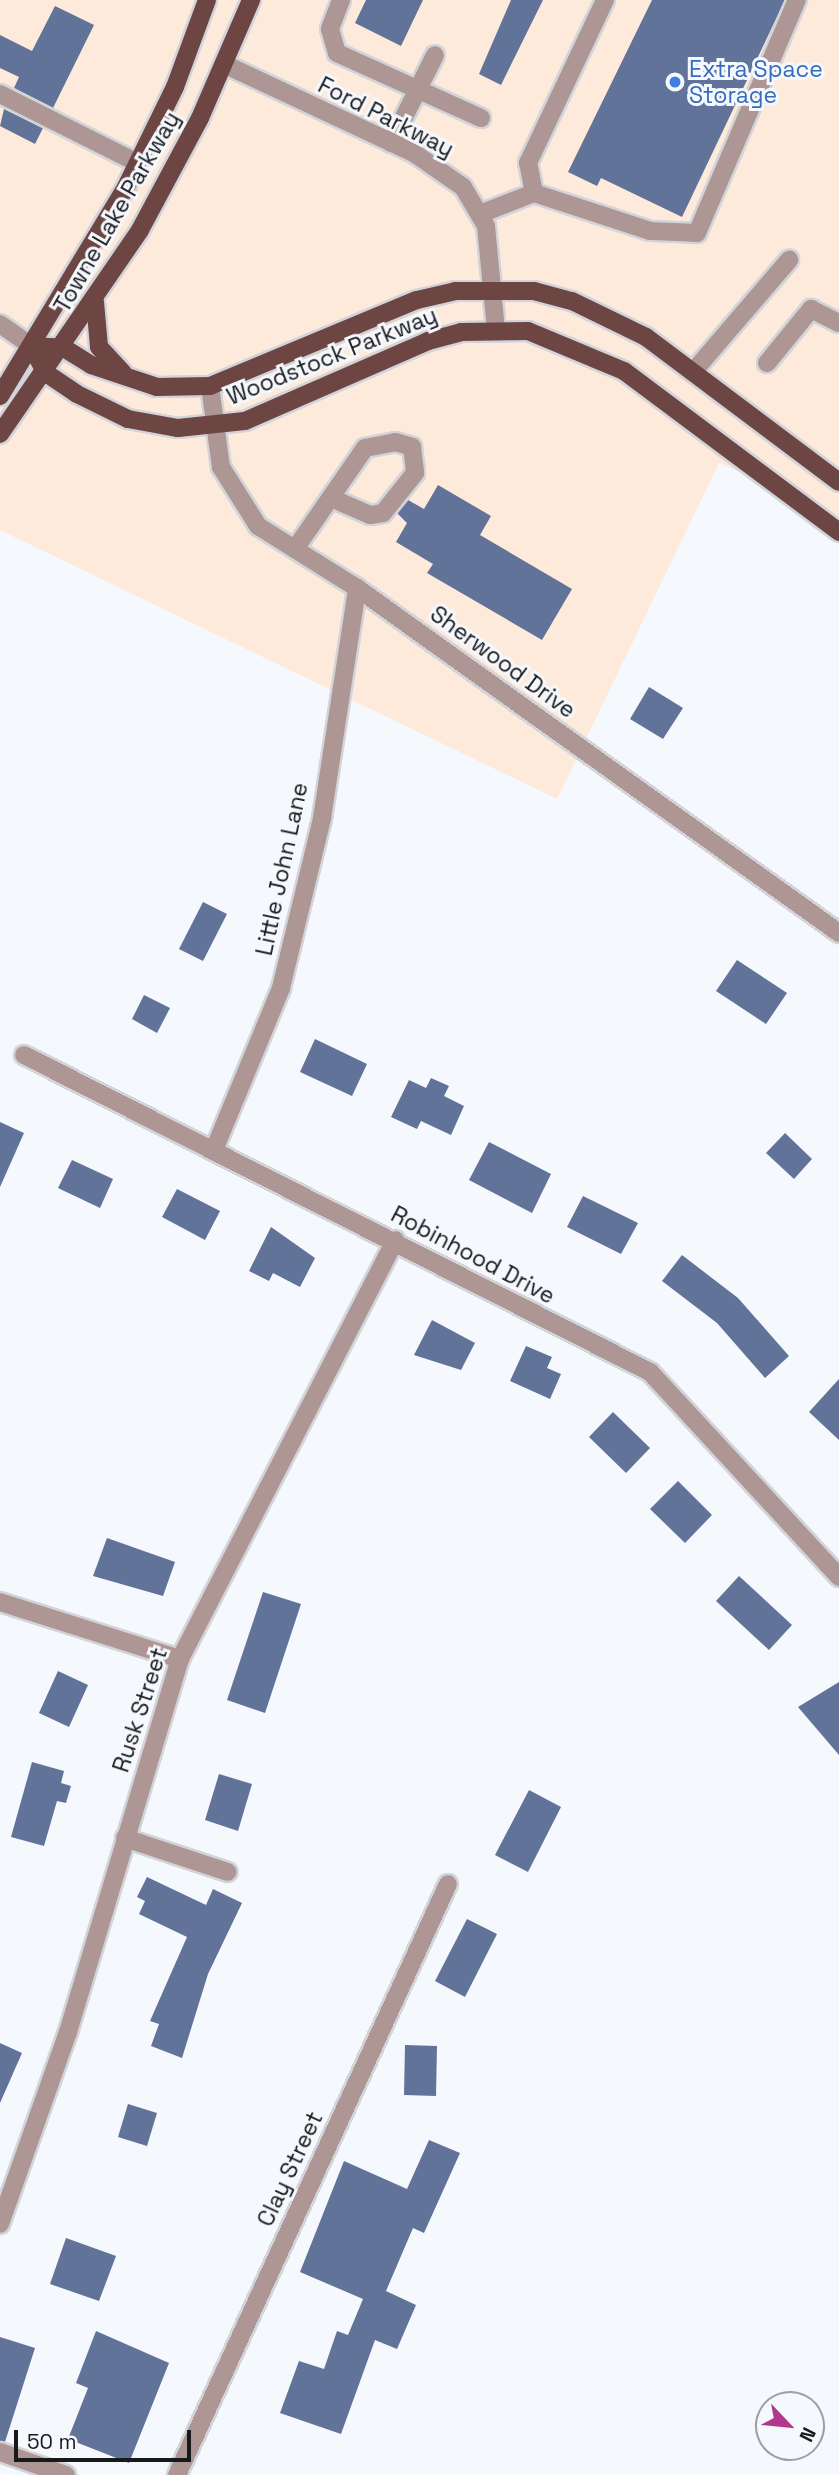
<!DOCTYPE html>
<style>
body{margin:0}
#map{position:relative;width:839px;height:2475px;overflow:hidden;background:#f5f8fd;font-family:"Space Grotesk",sans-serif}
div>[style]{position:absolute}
.commercial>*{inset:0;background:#feeadb}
.building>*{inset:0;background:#617399}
.roads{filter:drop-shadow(2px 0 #d2d4d9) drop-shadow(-2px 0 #d2d4d9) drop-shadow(0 2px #d2d4d9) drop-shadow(0 -2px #d2d4d9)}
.minor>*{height:18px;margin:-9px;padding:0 9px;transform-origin:9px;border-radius:9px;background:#ad9693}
.major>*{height:18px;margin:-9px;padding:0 9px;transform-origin:9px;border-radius:9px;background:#6d4643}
.dots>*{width:19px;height:19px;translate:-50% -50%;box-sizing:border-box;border:4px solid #f5f8fd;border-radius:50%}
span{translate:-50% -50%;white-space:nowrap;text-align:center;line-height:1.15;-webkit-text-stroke:6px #f5f8fd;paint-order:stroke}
.shop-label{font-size:23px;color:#366cbe}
.left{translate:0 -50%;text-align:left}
.street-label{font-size:23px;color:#18191b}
.north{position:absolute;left:755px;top:2391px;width:70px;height:70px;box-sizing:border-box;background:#f5f8fd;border:2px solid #9d9fa3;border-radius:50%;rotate:116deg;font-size:19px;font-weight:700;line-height:28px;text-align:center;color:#18191b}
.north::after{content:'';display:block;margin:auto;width:24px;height:32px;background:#b1388c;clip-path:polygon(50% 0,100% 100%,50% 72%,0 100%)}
.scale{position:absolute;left:14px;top:2430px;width:177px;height:32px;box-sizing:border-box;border:4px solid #18191b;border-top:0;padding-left:9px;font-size:21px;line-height:24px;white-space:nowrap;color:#18191b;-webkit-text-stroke:5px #f5f8fd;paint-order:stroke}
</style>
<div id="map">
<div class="commercial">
<i style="clip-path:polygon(0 0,839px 0,839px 516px,719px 463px,557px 799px,0 530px)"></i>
</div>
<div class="building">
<i style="clip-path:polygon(366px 0,423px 0,401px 46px,355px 23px)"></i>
<i style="clip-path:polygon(511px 0,543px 0,501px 85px,479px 74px)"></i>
<i style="clip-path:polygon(652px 0,785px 0,682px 217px,601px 178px,597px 186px,568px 172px)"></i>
<i style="clip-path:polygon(55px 6px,94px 25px,53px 108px,14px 88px,19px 77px,0 68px,0 35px,32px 51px)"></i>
<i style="clip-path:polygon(4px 109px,43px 128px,35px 144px,0 126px)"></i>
<i style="clip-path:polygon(438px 485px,491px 516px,480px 535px,572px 589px,542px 640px,427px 573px,433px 564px,396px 542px,407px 523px,397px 513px,408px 500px,424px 509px)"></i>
<i style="clip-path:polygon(649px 687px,683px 708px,663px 739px,630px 719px)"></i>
<i style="clip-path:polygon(203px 902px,227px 914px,203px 961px,179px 949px)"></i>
<i style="clip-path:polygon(737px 960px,787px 993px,766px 1024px,716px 991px)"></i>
<i style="clip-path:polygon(144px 995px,170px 1008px,157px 1033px,132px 1019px)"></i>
<i style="clip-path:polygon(315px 1039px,367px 1064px,352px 1096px,300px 1072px)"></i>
<i style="clip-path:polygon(431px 1078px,449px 1086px,444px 1096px,464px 1106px,451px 1135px,421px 1121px,417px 1129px,391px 1117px,409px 1080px,426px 1088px)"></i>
<i style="clip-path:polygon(0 1122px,24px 1133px,0 1187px)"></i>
<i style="clip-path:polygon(785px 1133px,812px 1159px,794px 1179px,766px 1153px)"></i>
<i style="clip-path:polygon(489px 1142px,551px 1174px,532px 1213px,469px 1180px)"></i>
<i style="clip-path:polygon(72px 1160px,113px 1179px,100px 1208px,58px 1188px)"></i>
<i style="clip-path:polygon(177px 1189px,220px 1211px,205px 1240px,162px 1217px)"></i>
<i style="clip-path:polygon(583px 1196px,638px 1223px,621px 1254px,567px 1227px)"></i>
<i style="clip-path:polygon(271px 1227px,315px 1258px,300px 1287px,273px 1273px,269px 1281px,249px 1271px)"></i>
<i style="clip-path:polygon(682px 1255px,738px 1298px,789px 1356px,765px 1378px,717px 1323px,662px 1281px)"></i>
<i style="clip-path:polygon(432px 1320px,475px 1343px,461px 1370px,414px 1355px)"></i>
<i style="clip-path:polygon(526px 1346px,552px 1357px,547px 1368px,561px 1374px,550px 1399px,510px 1381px)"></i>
<i style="clip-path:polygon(839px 1379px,839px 1440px,809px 1412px)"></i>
<i style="clip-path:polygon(613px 1412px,650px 1448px,626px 1473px,589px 1437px)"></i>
<i style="clip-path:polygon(678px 1481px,712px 1515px,685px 1543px,650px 1509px)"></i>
<i style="clip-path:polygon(107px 1538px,175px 1562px,163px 1596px,93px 1576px)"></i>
<i style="clip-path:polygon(739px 1576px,792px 1625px,769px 1650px,716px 1601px)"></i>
<i style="clip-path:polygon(263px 1592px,301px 1604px,265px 1713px,227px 1700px)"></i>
<i style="clip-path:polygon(58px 1671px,88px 1685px,69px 1727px,39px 1713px)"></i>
<i style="clip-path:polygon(839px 1682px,839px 1755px,798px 1707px)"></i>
<i style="clip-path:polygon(32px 1762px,64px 1771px,61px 1783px,71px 1786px,66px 1803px,57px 1801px,44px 1846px,11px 1837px)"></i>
<i style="clip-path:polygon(219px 1774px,252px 1784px,238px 1831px,205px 1820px)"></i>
<i style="clip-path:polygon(529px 1790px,561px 1807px,528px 1872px,495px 1855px)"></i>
<i style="clip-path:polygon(147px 1877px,206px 1905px,213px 1889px,242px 1903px,208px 1974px,182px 2058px,151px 2046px,159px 2024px,150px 2021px,187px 1937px,139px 1914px,145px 1901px,137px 1897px)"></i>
<i style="clip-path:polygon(467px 1919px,497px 1934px,465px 1997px,435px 1981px)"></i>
<i style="clip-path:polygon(0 2043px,22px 2053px,0 2103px)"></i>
<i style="clip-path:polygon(405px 2045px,437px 2046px,436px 2096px,404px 2095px)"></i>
<i style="clip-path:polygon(128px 2104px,157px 2113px,147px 2146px,118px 2137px)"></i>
<i style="clip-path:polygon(429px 2140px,460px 2153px,424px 2233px,413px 2228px,386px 2291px,416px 2305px,397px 2349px,375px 2340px,341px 2434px,280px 2413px,299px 2361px,324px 2369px,337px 2331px,348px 2335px,363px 2299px,300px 2272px,344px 2161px,407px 2189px)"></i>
<i style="clip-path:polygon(66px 2238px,116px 2256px,99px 2301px,50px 2284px)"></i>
<i style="clip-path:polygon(96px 2331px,169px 2363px,129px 2463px,68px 2439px,88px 2388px,76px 2383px)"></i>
<i style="clip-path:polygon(0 2337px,35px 2348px,5px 2442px,0 2441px)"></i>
</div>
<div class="roads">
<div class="minor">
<i style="left:341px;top:0;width:31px;rotate:111deg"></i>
<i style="left:330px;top:29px;width:25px;rotate:74deg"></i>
<i style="left:337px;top:53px;width:158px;rotate:24.3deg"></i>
<i style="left:226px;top:65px;width:208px;rotate:25.1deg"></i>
<i style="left:414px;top:153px;width:60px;rotate:34.8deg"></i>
<i style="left:463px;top:187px;width:45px;rotate:59.5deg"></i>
<i style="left:486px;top:226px;width:103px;rotate:84.5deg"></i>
<i style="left:0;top:94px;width:154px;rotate:26.6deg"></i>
<i style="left:391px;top:143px;width:98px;rotate:-63.4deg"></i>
<i style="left:534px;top:193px;width:31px;rotate:-101deg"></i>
<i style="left:528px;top:163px;width:180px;rotate:-64.7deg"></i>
<i style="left:480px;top:214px;width:58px;rotate:-21.3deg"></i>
<i style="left:534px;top:193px;width:122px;rotate:18.1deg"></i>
<i style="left:650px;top:231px;width:47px;rotate:2.4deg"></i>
<i style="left:697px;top:233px;width:254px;rotate:-66.8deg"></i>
<i style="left:0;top:324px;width:38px;rotate:35deg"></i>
<i style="left:767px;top:363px;width:70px;rotate:-50.8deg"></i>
<i style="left:811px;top:309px;width:31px;rotate:27deg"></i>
<i style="left:693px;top:372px;width:148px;rotate:-49.4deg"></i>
<i style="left:210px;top:386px;width:82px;rotate:82.3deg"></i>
<i style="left:221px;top:467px;width:70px;rotate:57.9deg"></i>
<i style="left:258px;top:526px;width:117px;rotate:32.1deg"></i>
<i style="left:357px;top:588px;width:593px;rotate:35.59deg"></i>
<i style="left:295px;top:549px;width:123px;rotate:-55.3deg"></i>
<i style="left:365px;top:448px;width:31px;rotate:-11deg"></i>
<i style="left:395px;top:442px;width:18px;rotate:16deg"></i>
<i style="left:412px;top:447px;width:26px;rotate:83deg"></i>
<i style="left:415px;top:473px;width:51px;rotate:128.7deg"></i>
<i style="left:383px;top:513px;width:13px;rotate:171deg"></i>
<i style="left:370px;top:515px;width:43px;rotate:-156.4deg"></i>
<i style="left:24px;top:1055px;width:702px;rotate:26.86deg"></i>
<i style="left:650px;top:1372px;width:279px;rotate:47.3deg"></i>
<i style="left:214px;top:1150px;width:175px;rotate:-67.5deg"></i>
<i style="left:281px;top:988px;width:175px;rotate:-76.4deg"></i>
<i style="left:322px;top:818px;width:233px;rotate:-81.3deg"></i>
<i style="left:0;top:1602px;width:189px;rotate:17.6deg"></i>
<i style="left:125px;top:1838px;width:108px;rotate:18.3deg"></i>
<i style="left:0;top:2224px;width:204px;rotate:-70.5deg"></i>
<i style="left:68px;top:2032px;width:389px;rotate:-73.3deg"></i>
<i style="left:180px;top:1659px;width:471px;rotate:-62.8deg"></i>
<i style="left:0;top:2452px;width:70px;rotate:19.2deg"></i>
<i style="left:177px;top:2475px;width:650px;rotate:-65.37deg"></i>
</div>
<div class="major">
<i style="left:95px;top:302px;width:45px;rotate:84.9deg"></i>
<i style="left:99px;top:347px;width:35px;rotate:47deg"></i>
<i style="left:31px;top:346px;width:31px;rotate:61deg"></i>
<i style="left:46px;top:373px;width:37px;rotate:34deg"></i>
<i style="left:77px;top:394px;width:57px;rotate:26.1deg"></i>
<i style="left:128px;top:419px;width:51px;rotate:10.2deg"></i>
<i style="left:178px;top:428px;width:67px;rotate:-6deg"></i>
<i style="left:245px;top:421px;width:200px;rotate:-23.6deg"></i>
<i style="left:428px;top:341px;width:34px;rotate:-15deg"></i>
<i style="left:461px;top:332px;width:67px;rotate:-0.9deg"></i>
<i style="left:528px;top:331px;width:104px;rotate:22.6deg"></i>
<i style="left:624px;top:371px;width:269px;rotate:36.8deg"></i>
<i style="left:31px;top:346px;width:33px;rotate:3deg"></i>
<i style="left:64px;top:348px;width:32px;rotate:32deg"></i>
<i style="left:91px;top:365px;width:70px;rotate:18.4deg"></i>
<i style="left:157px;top:387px;width:53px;rotate:-1.1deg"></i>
<i style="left:210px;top:386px;width:224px;rotate:-22.6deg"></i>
<i style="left:417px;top:300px;width:39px;rotate:-13deg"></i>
<i style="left:455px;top:291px;width:79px"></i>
<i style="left:534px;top:291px;width:39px;rotate:15deg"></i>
<i style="left:572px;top:301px;width:82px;rotate:25.9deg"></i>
<i style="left:646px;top:337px;width:241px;rotate:36.9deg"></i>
<i style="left:0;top:396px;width:244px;rotate:-58.9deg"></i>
<i style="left:126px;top:187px;width:111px;rotate:-63.9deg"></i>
<i style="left:175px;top:87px;width:93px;rotate:-69.8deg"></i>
<i style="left:0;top:434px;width:247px;rotate:-55.5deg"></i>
<i style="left:140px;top:230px;width:127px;rotate:-61.8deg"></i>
<i style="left:200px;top:118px;width:129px;rotate:-66.6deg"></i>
</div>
</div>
<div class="dots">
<i style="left:675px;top:82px;background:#3f7fe0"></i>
</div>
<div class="shop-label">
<span class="left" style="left:689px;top:82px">Extra Space<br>Storage</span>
</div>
<div class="street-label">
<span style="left:386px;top:117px;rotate:27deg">Ford Parkway</span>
<span style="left:117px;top:212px;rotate:-60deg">Towne Lake Parkway</span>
<span style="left:332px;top:356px;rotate:-22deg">Woodstock Parkway</span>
<span style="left:503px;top:662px;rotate:36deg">Sherwood Drive</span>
<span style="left:282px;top:869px;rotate:-78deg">Little John Lane</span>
<span style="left:473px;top:1255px;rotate:28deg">Robinhood Drive</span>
<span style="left:140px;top:1710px;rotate:-72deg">Rusk Street</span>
<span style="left:290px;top:2169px;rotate:-65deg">Clay Street</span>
</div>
<div class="north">N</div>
<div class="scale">50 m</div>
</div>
